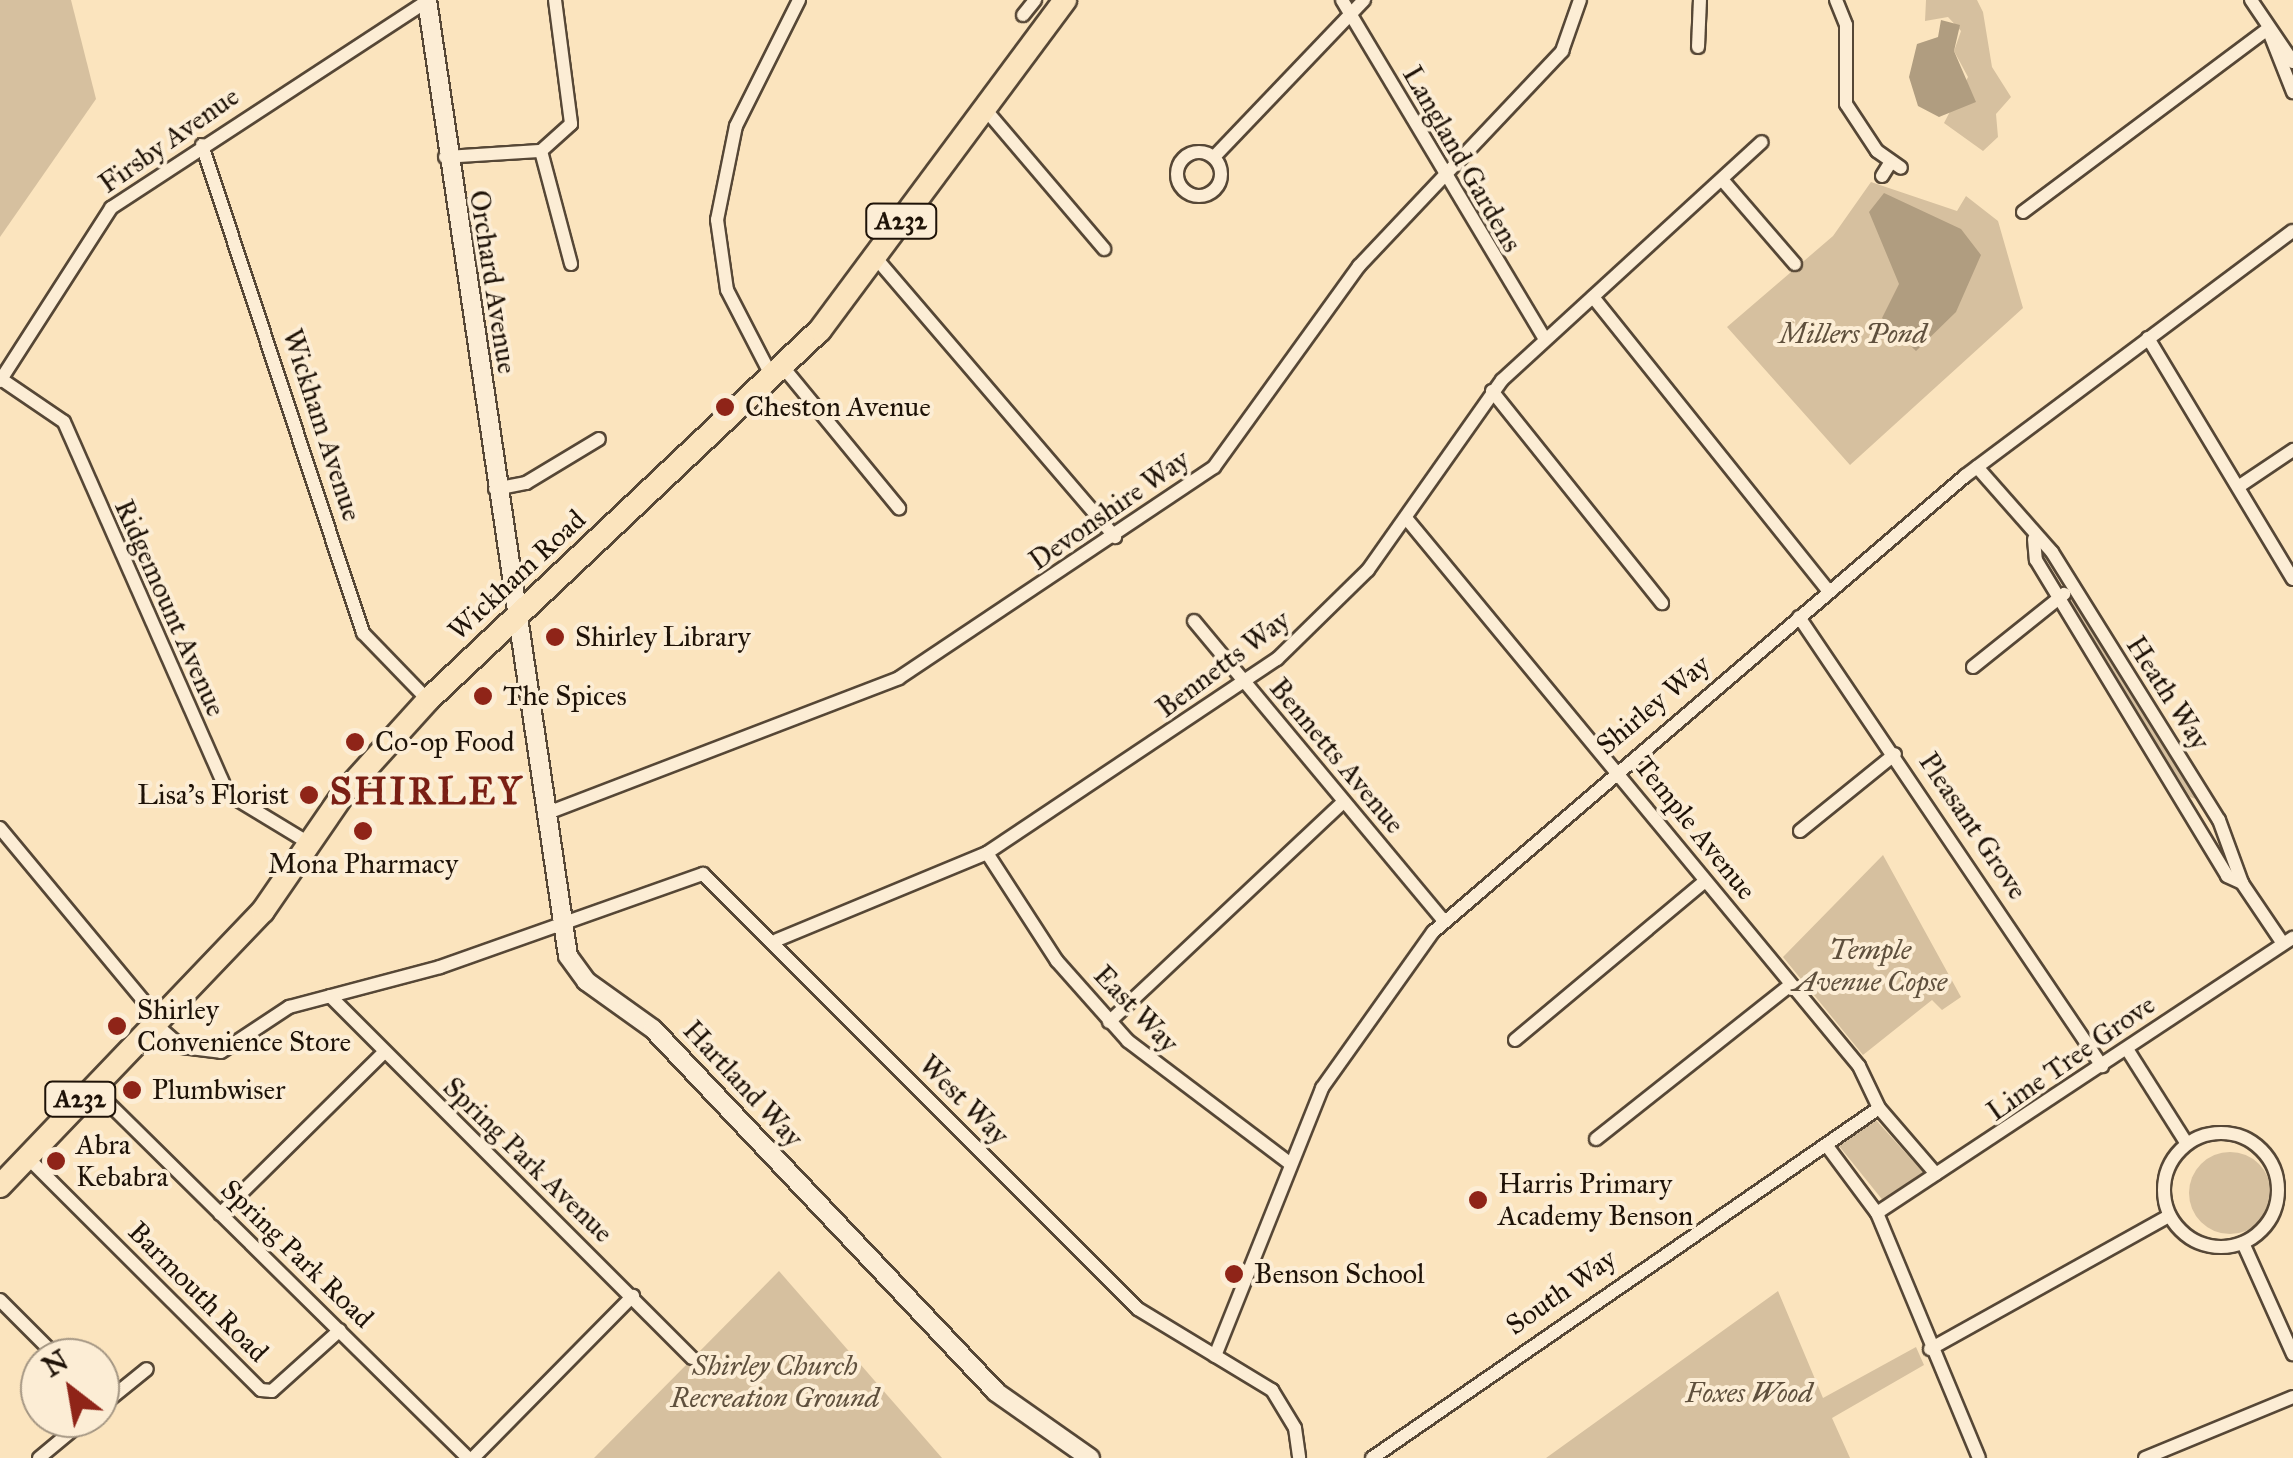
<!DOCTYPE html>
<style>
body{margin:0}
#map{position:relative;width:2293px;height:1458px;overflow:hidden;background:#fbe4be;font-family:"IM FELL Great Primer",serif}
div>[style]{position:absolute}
.green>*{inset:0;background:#d6c09f}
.round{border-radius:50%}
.water>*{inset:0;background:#b09d80}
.roads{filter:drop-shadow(2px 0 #564736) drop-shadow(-2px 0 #564736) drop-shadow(0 2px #564736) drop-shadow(0 -2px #564736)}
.street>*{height:12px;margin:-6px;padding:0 6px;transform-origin:6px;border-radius:6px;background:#fcedd5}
.street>.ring{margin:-6px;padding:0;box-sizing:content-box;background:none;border:12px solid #fcedd5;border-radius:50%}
.secondary>*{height:18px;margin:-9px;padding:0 9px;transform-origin:9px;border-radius:9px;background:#fcedd5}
.highway>*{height:22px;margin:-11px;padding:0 11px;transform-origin:11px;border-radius:11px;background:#fbe4be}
.dots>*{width:28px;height:28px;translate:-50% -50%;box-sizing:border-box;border:5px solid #fcedd5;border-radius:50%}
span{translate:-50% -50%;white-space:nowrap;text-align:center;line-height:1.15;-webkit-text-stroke:8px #fcedd5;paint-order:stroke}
.shield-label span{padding:2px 8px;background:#fcedd5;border:2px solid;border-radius:8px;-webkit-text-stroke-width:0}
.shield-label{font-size:25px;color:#1f1308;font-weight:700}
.street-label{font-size:28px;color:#1f1308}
.park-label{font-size:28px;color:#5f503d;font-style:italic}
.poi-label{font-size:28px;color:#1f1308}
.left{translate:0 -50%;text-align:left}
.right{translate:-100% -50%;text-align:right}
.district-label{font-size:38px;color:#7a1f14;font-weight:700;letter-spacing:2.5px}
.north{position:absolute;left:20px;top:1338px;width:100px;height:100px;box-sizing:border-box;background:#fcedd5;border:2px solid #a49683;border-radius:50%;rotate:329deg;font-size:28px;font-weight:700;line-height:40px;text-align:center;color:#1f1308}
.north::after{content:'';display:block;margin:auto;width:35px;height:45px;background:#8f2418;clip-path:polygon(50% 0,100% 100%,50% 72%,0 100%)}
</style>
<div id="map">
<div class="green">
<i style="clip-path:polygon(0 0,71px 0,96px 99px,0 237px)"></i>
<i style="clip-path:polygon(1926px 0,1977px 0,1983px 12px,1992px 67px,2011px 97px,1996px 114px,1998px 137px,1983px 151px,1944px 123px,1968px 77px,1954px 51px,1961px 31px,1948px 17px,1925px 21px)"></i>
<i style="clip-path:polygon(1871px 182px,1957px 211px,1966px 196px,1998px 221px,2023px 308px,1850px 465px,1727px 327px,1833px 236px)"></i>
<i style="clip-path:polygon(2067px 598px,2075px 601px,2196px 799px,2190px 797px)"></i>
<i style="clip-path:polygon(1883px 855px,1961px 997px,1942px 1010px,1932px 1000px,1863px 1055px,1783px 957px)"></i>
<i style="clip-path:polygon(1875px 1119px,1923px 1172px,1885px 1203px,1839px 1146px)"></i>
<i class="round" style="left:2189px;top:1152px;width:82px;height:82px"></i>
<i style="clip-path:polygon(779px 1271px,942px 1458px,594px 1458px)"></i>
<i style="clip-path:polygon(1778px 1291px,1823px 1398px,1916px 1347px,1924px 1365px,1832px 1418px,1850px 1458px,1546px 1458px)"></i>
</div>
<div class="water">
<i style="clip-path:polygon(1941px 20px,1960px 25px,1954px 51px,1976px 102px,1939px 117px,1918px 106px,1909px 77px,1917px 44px,1938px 37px)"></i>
<i style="clip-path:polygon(1884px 193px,1961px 229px,1981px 255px,1956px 312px,1916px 351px,1882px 318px,1899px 284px,1869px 212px)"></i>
</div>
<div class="roads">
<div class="street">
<i style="left:555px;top:0;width:125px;rotate:82.6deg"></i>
<i style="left:571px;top:124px;width:40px;rotate:138deg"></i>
<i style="left:541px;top:151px;width:117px;rotate:75.1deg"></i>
<i style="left:1342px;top:0;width:395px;rotate:59.1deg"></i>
<i style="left:1836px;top:0;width:27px;rotate:68deg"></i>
<i style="left:1846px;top:25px;width:79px;rotate:90deg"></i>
<i style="left:1846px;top:104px;width:56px;rotate:56.6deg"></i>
<i style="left:1877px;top:151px;width:29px;rotate:35deg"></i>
<i style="left:2251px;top:0;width:75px;rotate:55.9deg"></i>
<i style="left:1023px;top:15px;width:19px;rotate:-51deg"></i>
<i style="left:2268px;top:29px;width:68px;rotate:68.4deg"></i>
<i style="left:1698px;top:47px;width:47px;rotate:-87.6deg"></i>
<i style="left:985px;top:109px;width:184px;rotate:49.6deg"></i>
<i style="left:202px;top:145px;width:514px;rotate:71.74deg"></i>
<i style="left:363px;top:633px;width:93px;rotate:45.9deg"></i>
<i class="ring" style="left:1177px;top:152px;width:32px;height:32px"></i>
<i style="left:445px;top:157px;width:96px;rotate:-3.6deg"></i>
<i style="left:1214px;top:157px;width:217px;rotate:-46.3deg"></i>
<i style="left:1882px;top:176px;width:15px;rotate:-58deg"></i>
<i style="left:1725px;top:183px;width:107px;rotate:49.2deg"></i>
<i style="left:2023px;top:212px;width:306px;rotate:-36.8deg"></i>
<i style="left:875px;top:257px;width:369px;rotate:49.4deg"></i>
<i style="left:1593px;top:297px;width:376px;rotate:51.3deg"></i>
<i style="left:2148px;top:338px;width:281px;rotate:59deg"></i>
<i style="left:783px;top:367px;width:183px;rotate:50.6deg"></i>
<i style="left:772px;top:377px;width:98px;rotate:-117.3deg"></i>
<i style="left:727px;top:290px;width:71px;rotate:-98.1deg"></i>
<i style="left:717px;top:220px;width:96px;rotate:-78.6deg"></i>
<i style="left:736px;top:126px;width:141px;rotate:-63.4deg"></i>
<i style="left:1px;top:379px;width:76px;rotate:34.3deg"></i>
<i style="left:64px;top:422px;width:407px;rotate:66.2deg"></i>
<i style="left:228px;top:794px;width:95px;rotate:31.2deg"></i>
<i style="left:0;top:381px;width:206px;rotate:-57.3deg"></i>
<i style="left:111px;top:208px;width:378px;rotate:-33.2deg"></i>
<i style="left:1492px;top:391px;width:272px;rotate:51.3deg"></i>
<i style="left:1977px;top:467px;width:113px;rotate:48.6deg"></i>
<i style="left:2052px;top:552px;width:316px;rotate:58.1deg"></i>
<i style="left:2219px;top:820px;width:67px;rotate:69.9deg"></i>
<i style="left:2242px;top:883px;width:71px;rotate:55.9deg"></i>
<i style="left:2241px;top:485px;width:63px;rotate:-33.9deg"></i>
<i style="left:495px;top:489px;width:32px;rotate:-11deg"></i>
<i style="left:526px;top:483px;width:85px;rotate:-31.1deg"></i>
<i style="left:1406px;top:518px;width:711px;rotate:50.42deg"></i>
<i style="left:1859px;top:1066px;width:47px;rotate:64.5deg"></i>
<i style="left:1879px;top:1108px;width:87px;rotate:49.2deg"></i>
<i style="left:2034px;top:539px;width:21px;rotate:85deg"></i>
<i style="left:2036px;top:560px;width:369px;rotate:58.8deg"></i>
<i style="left:2227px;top:876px;width:17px;rotate:25deg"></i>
<i style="left:1799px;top:617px;width:542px;rotate:55.99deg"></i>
<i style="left:1194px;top:621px;width:391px;rotate:50.2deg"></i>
<i style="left:1973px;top:667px;width:117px;rotate:-38.7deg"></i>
<i style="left:545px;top:814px;width:379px;rotate:-21deg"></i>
<i style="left:899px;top:678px;width:379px;rotate:-33.8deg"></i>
<i style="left:1214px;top:467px;width:248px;rotate:-54.2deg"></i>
<i style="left:1359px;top:266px;width:296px;rotate:-46.6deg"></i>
<i style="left:1562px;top:51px;width:54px;rotate:-70.6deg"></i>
<i style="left:0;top:828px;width:247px;rotate:50.3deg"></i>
<i style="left:1800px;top:831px;width:122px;rotate:-39deg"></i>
<i style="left:987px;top:853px;width:129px;rotate:57.1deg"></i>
<i style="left:1057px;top:961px;width:107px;rotate:48.4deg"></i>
<i style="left:1128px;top:1041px;width:201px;rotate:37.1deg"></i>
<i style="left:777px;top:940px;width:227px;rotate:-22.5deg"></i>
<i style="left:987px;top:853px;width:349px;rotate:-33.8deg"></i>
<i style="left:1277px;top:659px;width:127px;rotate:-44.4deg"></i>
<i style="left:1368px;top:570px;width:232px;rotate:-54.8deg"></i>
<i style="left:1502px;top:380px;width:352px;rotate:-42.5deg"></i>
<i style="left:330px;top:996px;width:512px;rotate:45deg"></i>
<i style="left:153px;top:1022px;width:38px;rotate:41deg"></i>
<i style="left:182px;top:1047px;width:39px;rotate:7deg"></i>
<i style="left:221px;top:1052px;width:82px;rotate:-33.5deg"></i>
<i style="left:289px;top:1007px;width:156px;rotate:-14.8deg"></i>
<i style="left:440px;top:967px;width:279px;rotate:-19.5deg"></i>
<i style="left:703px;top:874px;width:615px;rotate:45deg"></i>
<i style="left:1138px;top:1309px;width:157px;rotate:31.2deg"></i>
<i style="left:1272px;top:1390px;width:44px;rotate:58.8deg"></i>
<i style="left:1295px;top:1428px;width:30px;rotate:82deg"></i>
<i style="left:1109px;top:1022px;width:321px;rotate:-43.2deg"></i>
<i style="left:1515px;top:1040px;width:248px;rotate:-39.9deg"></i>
<i style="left:2127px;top:1049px;width:112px;rotate:57.7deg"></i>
<i style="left:91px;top:1086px;width:530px;rotate:44.62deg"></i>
<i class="ring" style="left:2164px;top:1133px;width:102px;height:102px"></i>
<i style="left:1596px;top:1139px;width:248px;rotate:-38.4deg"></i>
<i style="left:1827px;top:1146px;width:84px;rotate:53.3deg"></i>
<i style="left:1877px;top:1213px;width:265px;rotate:67.4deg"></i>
<i style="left:27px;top:1157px;width:330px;rotate:44.9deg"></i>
<i style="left:261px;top:1390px;width:11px;rotate:5deg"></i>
<i style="left:272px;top:1391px;width:91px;rotate:-41.9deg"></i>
<i style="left:1877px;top:1213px;width:499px;rotate:-33.5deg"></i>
<i style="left:220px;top:1214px;width:228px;rotate:-44.6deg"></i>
<i style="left:2243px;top:1243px;width:122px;rotate:65.8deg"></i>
<i style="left:0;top:1300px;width:82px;rotate:45deg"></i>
<i style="left:1930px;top:1349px;width:274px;rotate:-29.1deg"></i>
<i style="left:1215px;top:1356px;width:289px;rotate:-68.2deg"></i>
<i style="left:1322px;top:1088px;width:191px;rotate:-54.6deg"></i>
<i style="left:1433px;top:932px;width:701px;rotate:-40.6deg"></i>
<i style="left:1965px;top:476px;width:409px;rotate:-36.8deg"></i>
<i style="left:100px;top:1407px;width:60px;rotate:-39deg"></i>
<i style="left:39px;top:1458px;width:62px;rotate:-39.8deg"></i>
<i style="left:473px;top:1458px;width:228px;rotate:-45.4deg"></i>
<i style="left:1372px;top:1458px;width:616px;rotate:-34.62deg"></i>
<i style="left:2145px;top:1458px;width:160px;rotate:-22.4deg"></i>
</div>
<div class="secondary">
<i style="left:427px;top:0;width:966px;rotate:81.61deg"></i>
<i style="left:568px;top:956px;width:31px;rotate:54deg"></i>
<i style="left:586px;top:981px;width:82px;rotate:35.6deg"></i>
<i style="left:653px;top:1029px;width:499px;rotate:46.6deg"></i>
<i style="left:996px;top:1392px;width:115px;rotate:35.1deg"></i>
</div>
<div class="highway">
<i style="left:0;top:1186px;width:381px;rotate:-46.3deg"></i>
<i style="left:263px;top:911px;width:143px;rotate:-55.5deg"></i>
<i style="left:344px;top:793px;width:125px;rotate:-47.9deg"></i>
<i style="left:428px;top:700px;width:539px;rotate:-43.35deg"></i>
<i style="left:820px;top:330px;width:411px;rotate:-53.4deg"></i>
</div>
</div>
<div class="dots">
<i style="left:725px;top:407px;background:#8f2418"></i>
<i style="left:555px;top:637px;background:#8f2418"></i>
<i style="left:483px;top:696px;background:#8f2418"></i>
<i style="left:355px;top:742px;background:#8f2418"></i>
<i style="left:309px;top:795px;background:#8f2418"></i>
<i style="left:363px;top:831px;background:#8f2418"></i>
<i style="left:117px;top:1026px;background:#8f2418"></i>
<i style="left:132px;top:1090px;background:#8f2418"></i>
<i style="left:56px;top:1161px;background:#8f2418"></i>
<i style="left:1478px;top:1200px;background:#8f2418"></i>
<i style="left:1234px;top:1274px;background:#8f2418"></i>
</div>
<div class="shield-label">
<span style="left:901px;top:221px">A232</span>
<span style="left:80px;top:1099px">A232</span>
</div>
<div class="street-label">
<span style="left:169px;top:140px;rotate:-35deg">Firsby Avenue</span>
<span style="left:1462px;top:159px;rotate:60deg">Langland Gardens</span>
<span style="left:493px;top:282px;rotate:81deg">Orchard Avenue</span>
<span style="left:322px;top:425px;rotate:72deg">Wickham Avenue</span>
<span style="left:1109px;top:510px;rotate:-35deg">Devonshire Way</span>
<span style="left:517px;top:575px;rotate:-43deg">Wickham Road</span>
<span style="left:170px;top:608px;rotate:66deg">Ridgemount Avenue</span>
<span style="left:1223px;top:664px;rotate:-37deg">Bennetts Way</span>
<span style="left:2168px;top:693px;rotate:57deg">Heath Way</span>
<span style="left:1653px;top:705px;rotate:-40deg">Shirley Way</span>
<span style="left:1337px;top:756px;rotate:50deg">Bennetts Avenue</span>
<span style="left:1973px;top:826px;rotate:56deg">Pleasant Grove</span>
<span style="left:1695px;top:828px;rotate:51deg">Temple Avenue</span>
<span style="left:1136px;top:1009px;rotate:46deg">East Way</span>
<span style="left:2071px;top:1058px;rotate:-35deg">Lime Tree Grove</span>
<span style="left:743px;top:1084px;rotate:47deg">Hartland Way</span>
<span style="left:964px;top:1100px;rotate:45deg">West Way</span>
<span style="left:528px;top:1160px;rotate:44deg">Spring Park Avenue</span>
<span style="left:297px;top:1254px;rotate:44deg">Spring Park Road</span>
<span style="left:198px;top:1292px;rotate:45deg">Barmouth Road</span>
<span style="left:1561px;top:1292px;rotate:-35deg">South Way</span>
</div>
<div class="park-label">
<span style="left:1853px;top:334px">Millers Pond</span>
<span style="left:1870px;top:966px">Temple<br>Avenue Copse</span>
<span style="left:775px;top:1382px">Shirley Church<br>Recreation Ground</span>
<span style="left:1749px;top:1393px">Foxes Wood</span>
</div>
<div class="poi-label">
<span class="left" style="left:745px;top:407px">Cheston Avenue</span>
<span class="left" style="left:575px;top:637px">Shirley Library</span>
<span class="left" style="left:503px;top:696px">The Spices</span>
<span class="left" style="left:375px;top:742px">Co-op Food</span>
<span class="right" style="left:289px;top:795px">Lisa's Florist</span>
<span style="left:363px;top:864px">Mona Pharmacy</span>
<span class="left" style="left:137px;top:1026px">Shirley<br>Convenience Store</span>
<span class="left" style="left:152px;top:1090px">Plumbwiser</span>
<span class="left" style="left:76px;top:1161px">Abra<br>Kebabra</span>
<span class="left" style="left:1498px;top:1200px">Harris Primary<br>Academy Benson</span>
<span class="left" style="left:1254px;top:1274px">Benson School</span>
</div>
<div class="district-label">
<span style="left:427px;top:792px">SHIRLEY</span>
</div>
<div class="north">N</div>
</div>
